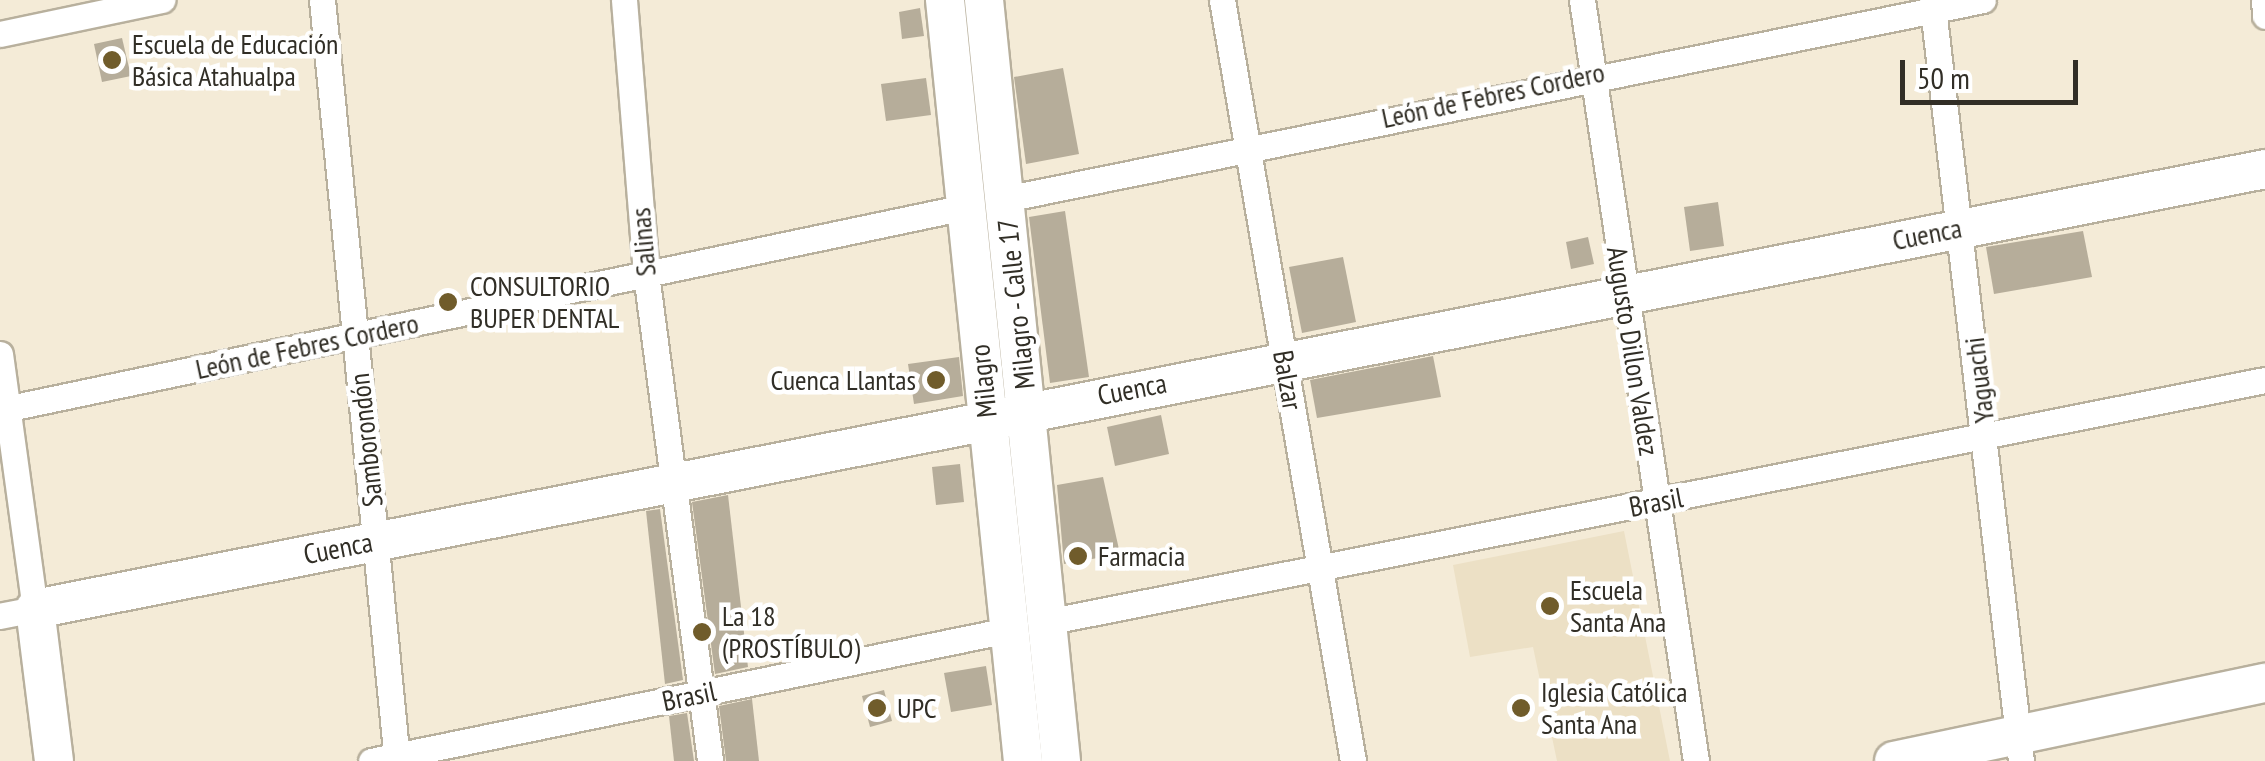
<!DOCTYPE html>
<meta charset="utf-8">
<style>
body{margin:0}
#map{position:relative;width:2265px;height:761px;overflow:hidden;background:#f4ebd7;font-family:"PT Sans Narrow",sans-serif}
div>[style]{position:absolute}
.built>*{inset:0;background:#ece0c5}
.building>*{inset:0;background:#b6ad9a}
.roads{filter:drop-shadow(2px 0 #b8b09d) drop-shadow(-2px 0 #b8b09d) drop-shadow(0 2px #b8b09d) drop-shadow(0 -2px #b8b09d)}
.street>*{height:25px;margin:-12.5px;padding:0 12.5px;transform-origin:12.5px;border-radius:12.5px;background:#fff}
.secondary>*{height:38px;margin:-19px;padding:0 19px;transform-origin:19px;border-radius:19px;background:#fff}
.dots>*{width:28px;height:28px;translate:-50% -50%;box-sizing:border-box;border:5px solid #fff;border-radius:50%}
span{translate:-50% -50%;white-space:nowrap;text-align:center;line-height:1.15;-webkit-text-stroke:9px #fff;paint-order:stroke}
.poi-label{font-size:28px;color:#312e26}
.left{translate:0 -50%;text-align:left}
.right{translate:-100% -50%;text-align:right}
.street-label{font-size:28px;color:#312e26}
.scale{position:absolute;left:1900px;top:60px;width:178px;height:45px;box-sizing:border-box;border:5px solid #312e26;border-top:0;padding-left:12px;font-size:30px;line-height:35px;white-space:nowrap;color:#312e26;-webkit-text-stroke:8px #fff;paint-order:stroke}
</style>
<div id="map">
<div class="built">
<i style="clip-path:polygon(1624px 531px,1670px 761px,1557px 761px,1533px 647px,1470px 657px,1453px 565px)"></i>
</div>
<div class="building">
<i style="clip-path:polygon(920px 8px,924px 36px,902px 39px,899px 12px)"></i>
<i style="clip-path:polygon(122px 38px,131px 76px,102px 82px,94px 44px)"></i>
<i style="clip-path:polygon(1063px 68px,1079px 154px,1026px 164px,1014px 77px)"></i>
<i style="clip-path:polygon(926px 78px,931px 115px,886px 121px,881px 84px)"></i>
<i style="clip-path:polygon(1718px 202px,1724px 246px,1690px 251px,1684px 207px)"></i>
<i style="clip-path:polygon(1065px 211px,1089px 377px,1050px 383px,1029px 217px)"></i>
<i style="clip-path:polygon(2083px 231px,2092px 277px,1994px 294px,1986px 247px)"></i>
<i style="clip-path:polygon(1588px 237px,1594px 264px,1571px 269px,1566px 242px)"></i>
<i style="clip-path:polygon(1343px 257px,1356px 322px,1302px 333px,1289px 267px)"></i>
<i style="clip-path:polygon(1433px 356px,1441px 397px,1317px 418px,1310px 380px)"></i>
<i style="clip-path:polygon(959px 357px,963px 396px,914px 404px,908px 364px)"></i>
<i style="clip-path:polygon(1161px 415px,1169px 454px,1115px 466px,1107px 427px)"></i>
<i style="clip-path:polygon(960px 464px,964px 502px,936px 505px,932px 467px)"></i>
<i style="clip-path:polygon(1103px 477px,1120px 554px,1064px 564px,1057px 485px)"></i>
<i style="clip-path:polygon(728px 495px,748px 667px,715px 674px,692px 502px)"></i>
<i style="clip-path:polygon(660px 509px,683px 680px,665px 684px,646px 511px)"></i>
<i style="clip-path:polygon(986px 666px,992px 705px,951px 712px,944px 673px)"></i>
<i style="clip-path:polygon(884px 690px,892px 721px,870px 727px,862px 696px)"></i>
<i style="clip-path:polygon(752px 699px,759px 761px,726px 761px,719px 706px)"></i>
<i style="clip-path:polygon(687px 713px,694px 761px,674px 761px,669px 716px)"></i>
</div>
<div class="roads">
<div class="street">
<i style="left:322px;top:0;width:765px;rotate:84.37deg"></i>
<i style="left:624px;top:0;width:275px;rotate:85.4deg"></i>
<i style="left:646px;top:274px;width:491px;rotate:82.5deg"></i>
<i style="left:1222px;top:0;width:772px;rotate:80.23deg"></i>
<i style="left:1582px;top:0;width:769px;rotate:81.48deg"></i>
<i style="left:1932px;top:0;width:766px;rotate:83.33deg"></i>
<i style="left:2264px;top:0;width:16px;rotate:86deg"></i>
<i style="left:0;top:34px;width:166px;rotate:-11.9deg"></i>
<i style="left:1005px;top:199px;width:998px;rotate:-11.5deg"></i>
<i style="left:0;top:354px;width:257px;rotate:82.2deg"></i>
<i style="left:35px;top:609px;width:36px;rotate:169deg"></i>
<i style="left:0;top:410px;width:986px;rotate:-11.88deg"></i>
<i style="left:1046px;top:622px;width:1243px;rotate:-11.23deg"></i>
<i style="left:371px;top:761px;width:650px;rotate:-11.62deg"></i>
</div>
<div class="secondary">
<i style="left:945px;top:0;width:765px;rotate:84.15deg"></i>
<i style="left:984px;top:0;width:765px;rotate:84.22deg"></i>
<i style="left:54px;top:761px;width:153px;rotate:-97.1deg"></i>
<i style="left:35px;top:609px;width:2273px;rotate:-11.16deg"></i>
<i style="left:1894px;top:761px;width:379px;rotate:-11.9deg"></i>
</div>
</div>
<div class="dots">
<i style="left:112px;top:60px;background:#705c2b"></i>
<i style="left:448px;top:302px;background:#705c2b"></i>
<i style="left:936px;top:380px;background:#705c2b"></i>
<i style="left:1078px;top:556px;background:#705c2b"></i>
<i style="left:1550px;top:606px;background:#705c2b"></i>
<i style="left:702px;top:632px;background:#705c2b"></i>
<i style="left:877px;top:708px;background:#705c2b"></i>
<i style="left:1521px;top:708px;background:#705c2b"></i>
</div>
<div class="poi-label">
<span class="left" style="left:132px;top:60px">Escuela de Educación<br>Básica Atahualpa</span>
<span class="left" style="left:470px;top:302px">CONSULTORIO<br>BUPER DENTAL</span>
<span class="right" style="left:916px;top:380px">Cuenca Llantas</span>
<span class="left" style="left:1098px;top:556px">Farmacia</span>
<span class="left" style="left:1570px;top:606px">Escuela<br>Santa Ana</span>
<span class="left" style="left:722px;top:632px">La 18<br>(PROSTÍBULO)</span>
<span class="left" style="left:1541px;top:708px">Iglesia Católica<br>Santa Ana</span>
<span class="left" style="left:897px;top:708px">UPC</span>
</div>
<div class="street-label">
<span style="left:1493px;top:95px;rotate:-12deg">León de Febres Cordero</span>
<span style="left:1927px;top:234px;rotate:-11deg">Cuenca</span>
<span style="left:643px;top:242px;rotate:-95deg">Salinas</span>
<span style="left:1016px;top:304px;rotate:-96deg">Milagro - Calle 17</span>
<span style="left:307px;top:346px;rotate:-12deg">León de Febres Cordero</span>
<span style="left:1633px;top:351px;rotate:81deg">Augusto Dillon Valdez</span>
<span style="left:1288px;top:380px;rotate:80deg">Balzar</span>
<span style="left:1979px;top:380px;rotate:-97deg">Yaguachi</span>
<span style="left:983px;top:381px;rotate:-96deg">Milagro</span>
<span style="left:1132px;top:389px;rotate:-11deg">Cuenca</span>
<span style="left:366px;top:440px;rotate:-96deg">Samborondón</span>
<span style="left:1656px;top:502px;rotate:-11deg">Brasil</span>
<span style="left:338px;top:548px;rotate:-11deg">Cuenca</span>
<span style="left:689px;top:696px;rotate:-12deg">Brasil</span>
</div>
<div class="scale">50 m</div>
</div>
